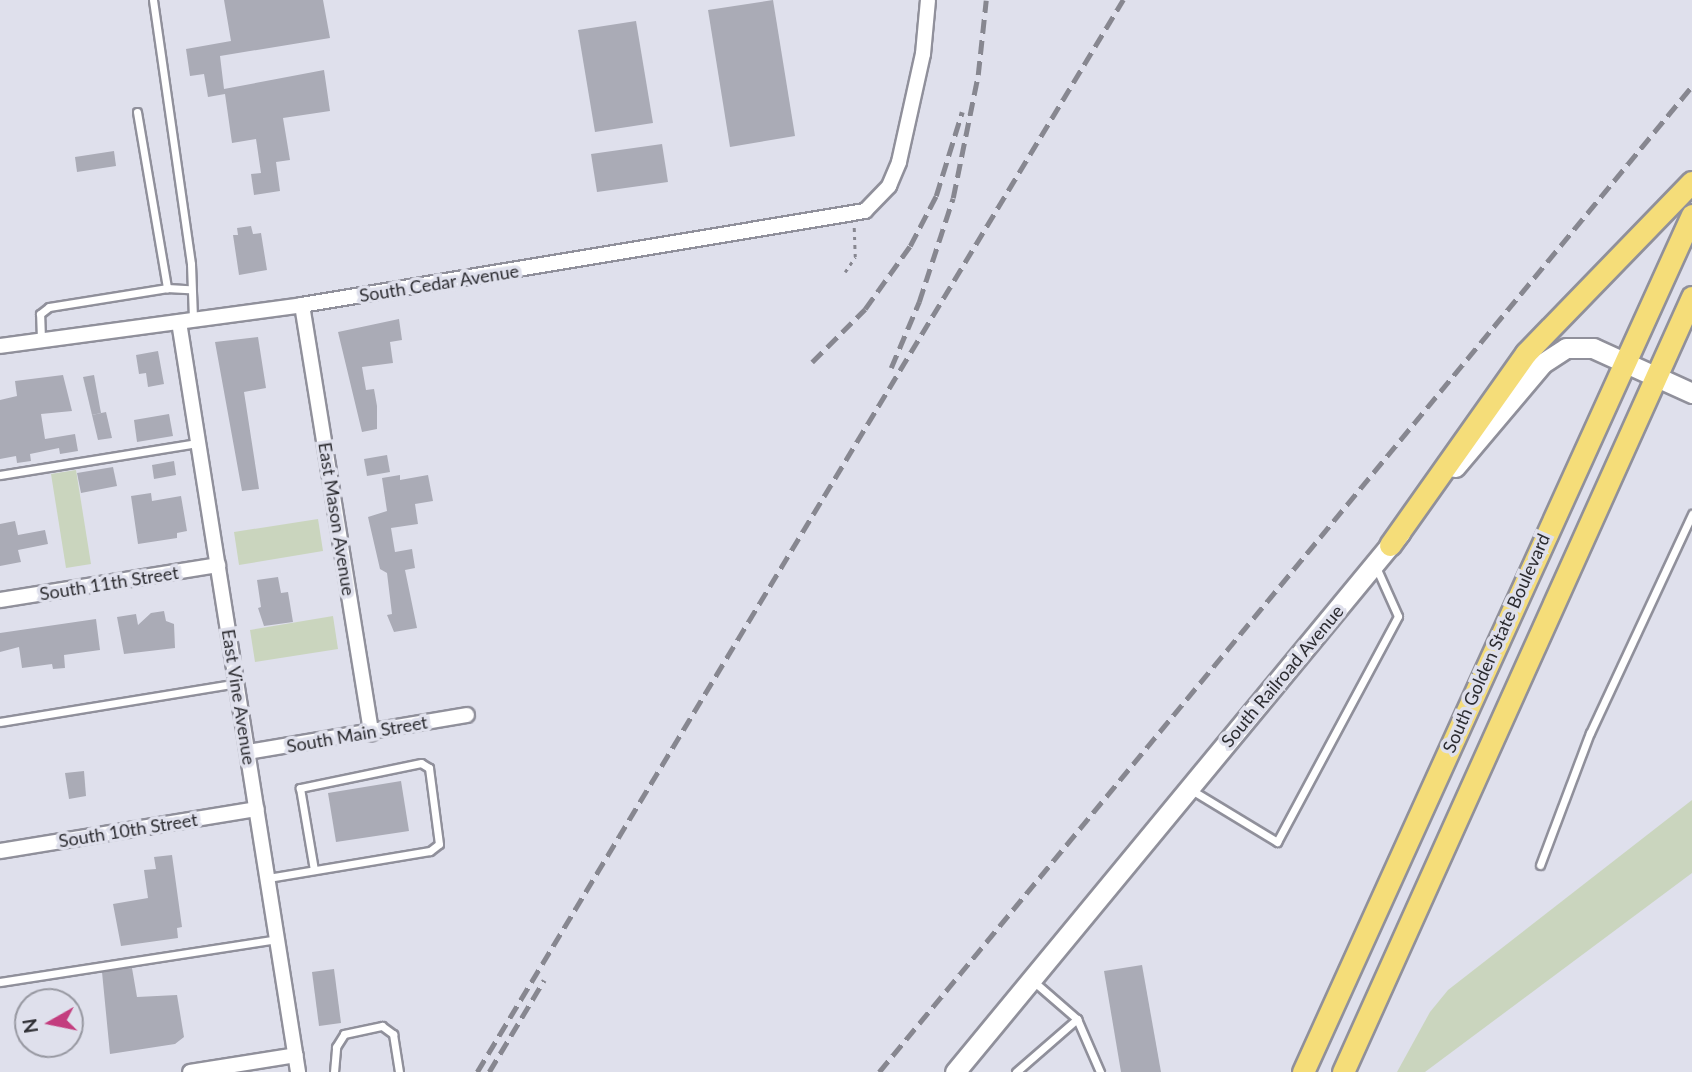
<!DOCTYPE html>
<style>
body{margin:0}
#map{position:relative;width:1692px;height:1072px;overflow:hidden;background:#dfe0ec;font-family:Lato,sans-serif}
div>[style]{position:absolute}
.green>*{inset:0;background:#cad5be}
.building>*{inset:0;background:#aaabb6}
.path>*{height:2.5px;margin-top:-1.25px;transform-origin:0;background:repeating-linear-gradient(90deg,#878790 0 3.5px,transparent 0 8.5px)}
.roads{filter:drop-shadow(2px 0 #90909b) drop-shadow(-2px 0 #90909b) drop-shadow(0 2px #90909b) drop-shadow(0 -2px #90909b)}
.lane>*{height:7px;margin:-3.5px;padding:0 3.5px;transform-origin:3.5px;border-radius:3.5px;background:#fff}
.street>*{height:14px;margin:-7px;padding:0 7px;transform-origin:7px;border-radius:7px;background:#fff}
.secondary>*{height:19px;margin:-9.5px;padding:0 9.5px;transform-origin:9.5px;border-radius:9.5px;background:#fff}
.primary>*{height:21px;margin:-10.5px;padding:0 10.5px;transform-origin:10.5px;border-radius:10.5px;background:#f5dd79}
.rail>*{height:4.5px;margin-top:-2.25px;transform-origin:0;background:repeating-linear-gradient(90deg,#878790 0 14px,transparent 0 21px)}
span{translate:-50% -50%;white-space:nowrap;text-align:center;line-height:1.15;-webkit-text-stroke:7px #dfe0ec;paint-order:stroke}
.street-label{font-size:18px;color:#2c2c31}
.north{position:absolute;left:14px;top:988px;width:70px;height:70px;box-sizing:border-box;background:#dfe0ec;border:2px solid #9798a1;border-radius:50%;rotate:261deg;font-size:19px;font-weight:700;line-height:28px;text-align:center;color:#2c2c31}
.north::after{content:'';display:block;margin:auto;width:24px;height:32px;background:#c33d7e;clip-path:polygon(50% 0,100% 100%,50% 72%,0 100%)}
</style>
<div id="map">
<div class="green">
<i style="clip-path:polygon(76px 470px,91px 564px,66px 568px,51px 474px)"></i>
<i style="clip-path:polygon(318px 519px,323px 551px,239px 565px,234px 532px)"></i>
<i style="clip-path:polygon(333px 616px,338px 649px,255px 662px,250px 630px)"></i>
<i style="clip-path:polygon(1692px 800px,1692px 873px,1425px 1072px,1397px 1072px,1430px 1012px,1448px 990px)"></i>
</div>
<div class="building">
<i style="clip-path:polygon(224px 0,323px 0,330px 38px,220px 56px,224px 89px,324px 70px,330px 111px,283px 118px,290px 160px,276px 162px,280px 191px,254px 195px,251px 174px,261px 173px,256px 139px,232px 143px,225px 94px,208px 97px,204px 74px,190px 76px,186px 49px,231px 41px)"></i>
<i style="clip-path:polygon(773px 0,795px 136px,730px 147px,708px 10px)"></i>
<i style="clip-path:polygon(636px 21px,653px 123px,595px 132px,578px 30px)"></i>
<i style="clip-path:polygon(662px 144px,668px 182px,597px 192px,591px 154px)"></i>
<i style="clip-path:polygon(114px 151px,116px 166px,77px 172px,75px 157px)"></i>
<i style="clip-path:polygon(251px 226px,253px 234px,261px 233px,267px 270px,239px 275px,233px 235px,238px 235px,237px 228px)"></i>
<i style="clip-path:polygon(399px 319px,402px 340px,390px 342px,393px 363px,362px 367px,366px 390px,374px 389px,377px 406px,377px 429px,362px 432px,338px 332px)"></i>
<i style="clip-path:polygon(258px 337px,266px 388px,244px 392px,259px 489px,242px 491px,215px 342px)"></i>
<i style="clip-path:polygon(158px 351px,164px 384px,148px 387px,146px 373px,139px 374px,136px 355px)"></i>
<i style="clip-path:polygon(63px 375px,72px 411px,41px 414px,45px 439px,75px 434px,78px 451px,60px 454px,59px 448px,30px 454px,31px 461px,17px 463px,16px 456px,0 459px,0 400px,17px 396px,15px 381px)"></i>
<i style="clip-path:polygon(94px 375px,101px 413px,92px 415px,83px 377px)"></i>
<i style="clip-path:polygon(106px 412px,112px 438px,98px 440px,92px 415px)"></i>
<i style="clip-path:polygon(169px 414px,173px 436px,137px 442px,134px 420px)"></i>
<i style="clip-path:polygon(387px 455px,390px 472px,367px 476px,364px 459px)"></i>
<i style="clip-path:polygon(174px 461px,176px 475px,154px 479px,152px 465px)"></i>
<i style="clip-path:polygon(113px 467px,117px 486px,81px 493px,77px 473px)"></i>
<i style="clip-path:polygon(400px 475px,400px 480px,428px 475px,433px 501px,415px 504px,418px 524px,391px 528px,395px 552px,412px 549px,415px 568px,405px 570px,417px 628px,394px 632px,387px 615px,392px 614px,387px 573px,380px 569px,368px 517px,387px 511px,382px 478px)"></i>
<i style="clip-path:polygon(151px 493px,152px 501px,181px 496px,187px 531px,177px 533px,177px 538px,138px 544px,131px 496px)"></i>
<i style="clip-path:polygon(15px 521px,18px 535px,45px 530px,48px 544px,18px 550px,21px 562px,0 566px,0 524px)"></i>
<i style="clip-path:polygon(278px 577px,281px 593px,288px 592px,293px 622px,264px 626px,258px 608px,261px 607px,257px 580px)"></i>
<i style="clip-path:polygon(164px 611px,166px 621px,174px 624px,175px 648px,124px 654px,117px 617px,136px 614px,138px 625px,151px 613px)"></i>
<i style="clip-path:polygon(96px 619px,100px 650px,64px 655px,65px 668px,53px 669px,52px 664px,22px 668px,19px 647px,0 652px,0 633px)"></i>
<i style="clip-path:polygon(84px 771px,86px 796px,69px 799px,65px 773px)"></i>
<i style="clip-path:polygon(401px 781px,409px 831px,336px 842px,328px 793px)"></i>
<i style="clip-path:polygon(172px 855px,182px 927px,177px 928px,178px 938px,121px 946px,113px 904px,148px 898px,144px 870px,156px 869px,154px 857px)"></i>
<i style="clip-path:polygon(1142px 965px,1161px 1072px,1121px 1072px,1104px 971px)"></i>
<i style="clip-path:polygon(132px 968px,137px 997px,177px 995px,184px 1037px,175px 1044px,110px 1054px,102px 972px)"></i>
<i style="clip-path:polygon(334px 969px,341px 1023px,319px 1026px,312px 972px)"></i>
</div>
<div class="path">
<i style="left:845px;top:272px;width:18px;rotate:-56deg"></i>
<i style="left:855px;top:257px;width:31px;rotate:-92deg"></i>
</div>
<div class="roads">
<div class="lane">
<i style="left:153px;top:0;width:267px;rotate:81.8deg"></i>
<i style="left:191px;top:264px;width:55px;rotate:87.9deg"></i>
<i style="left:137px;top:112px;width:179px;rotate:80.3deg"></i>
<i style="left:41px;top:339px;width:25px;rotate:-92deg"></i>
<i style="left:40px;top:314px;width:11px;rotate:-38deg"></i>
<i style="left:49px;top:307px;width:120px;rotate:-9.1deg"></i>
<i style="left:167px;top:288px;width:22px;rotate:3deg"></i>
<i style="left:0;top:475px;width:201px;rotate:-9.2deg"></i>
<i style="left:0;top:722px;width:240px;rotate:-9.3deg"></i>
<i style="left:1190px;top:789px;width:102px;rotate:31.3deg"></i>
<i style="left:1277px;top:842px;width:256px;rotate:-61.8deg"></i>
<i style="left:1398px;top:616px;width:54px;rotate:-114.2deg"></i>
<i style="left:1540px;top:865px;width:141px;rotate:-69.3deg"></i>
<i style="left:1590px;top:733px;width:242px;rotate:-65deg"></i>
<i style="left:268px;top:878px;width:164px;rotate:-9.5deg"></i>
<i style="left:430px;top:851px;width:11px;rotate:-38deg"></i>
<i style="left:439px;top:844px;width:77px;rotate:-97.5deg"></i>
<i style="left:429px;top:768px;width:9px;rotate:-148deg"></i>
<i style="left:421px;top:763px;width:124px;rotate:168.3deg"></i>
<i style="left:300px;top:788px;width:83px;rotate:80.3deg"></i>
<i style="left:1032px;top:980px;width:60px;rotate:40.9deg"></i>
<i style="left:1077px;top:1019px;width:58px;rotate:66.5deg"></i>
<i style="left:0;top:982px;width:280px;rotate:-8.8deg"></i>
<i style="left:334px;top:1072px;width:25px;rotate:-85deg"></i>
<i style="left:336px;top:1047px;width:15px;rotate:-58deg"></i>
<i style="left:344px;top:1034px;width:39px;rotate:-12deg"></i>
<i style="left:382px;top:1026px;width:14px;rotate:36deg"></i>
<i style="left:393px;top:1034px;width:38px;rotate:81deg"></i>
<i style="left:1016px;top:1072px;width:81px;rotate:-41deg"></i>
</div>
<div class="street">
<i style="left:302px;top:305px;width:434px;rotate:80.8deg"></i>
<i style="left:179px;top:322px;width:759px;rotate:80.98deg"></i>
<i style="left:0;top:346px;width:305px;rotate:-7.7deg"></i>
<i style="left:302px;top:305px;width:571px;rotate:-9.48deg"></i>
<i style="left:865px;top:211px;width:35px;rotate:-46deg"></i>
<i style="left:889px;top:186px;width:26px;rotate:-67deg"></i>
<i style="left:899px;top:162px;width:111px;rotate:-77.5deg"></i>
<i style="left:923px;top:54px;width:54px;rotate:-84.7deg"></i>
<i style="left:0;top:600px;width:221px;rotate:-9.1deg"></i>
<i style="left:248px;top:752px;width:222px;rotate:-9.6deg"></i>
<i style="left:0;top:851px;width:260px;rotate:-9.3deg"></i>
<i style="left:190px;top:1072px;width:107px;rotate:-9.1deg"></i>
</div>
<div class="secondary">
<i style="left:1455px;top:467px;width:136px;rotate:-49.8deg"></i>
<i style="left:1543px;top:363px;width:27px;rotate:-33deg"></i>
<i style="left:1566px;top:348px;width:27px"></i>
<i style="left:1593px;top:348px;width:109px;rotate:24.4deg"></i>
<i style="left:955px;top:1072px;width:699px;rotate:-50.46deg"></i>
</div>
<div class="primary">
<i style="left:1390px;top:545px;width:235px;rotate:-54.7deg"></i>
<i style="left:1526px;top:353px;width:238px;rotate:-45.9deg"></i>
<i style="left:1303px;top:1072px;width:941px;rotate:-65.59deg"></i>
<i style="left:1343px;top:1072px;width:850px;rotate:-65.76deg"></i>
</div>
</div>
<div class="rail">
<i style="left:812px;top:362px;width:75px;rotate:-45deg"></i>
<i style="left:865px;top:309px;width:77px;rotate:-54.5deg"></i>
<i style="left:910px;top:246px;width:56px;rotate:-62.5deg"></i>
<i style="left:936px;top:196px;width:88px;rotate:-72.8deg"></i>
<i style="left:891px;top:368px;width:72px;rotate:-67deg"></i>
<i style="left:919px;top:302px;width:109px;rotate:-71.9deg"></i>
<i style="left:953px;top:198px;width:126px;rotate:-78.5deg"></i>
<i style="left:978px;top:75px;width:75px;rotate:-83.9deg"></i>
<i style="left:477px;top:1072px;width:1252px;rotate:-58.93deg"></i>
<i style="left:489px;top:1072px;width:107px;rotate:-59.1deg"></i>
<i style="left:879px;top:1072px;width:1278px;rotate:-50.49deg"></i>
</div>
<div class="street-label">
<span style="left:439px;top:283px;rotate:-9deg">South Cedar Avenue</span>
<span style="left:337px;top:519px;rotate:81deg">East Mason Avenue</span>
<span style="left:109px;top:583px;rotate:-9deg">South 11th Street</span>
<span style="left:1496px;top:643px;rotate:-66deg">South Golden State Boulevard</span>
<span style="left:1282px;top:676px;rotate:-50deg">South Railroad Avenue</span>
<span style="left:239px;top:697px;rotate:81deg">East Vine Avenue</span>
<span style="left:357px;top:734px;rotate:-10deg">South Main Street</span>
<span style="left:128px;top:830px;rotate:-9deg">South 10th Street</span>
</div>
<div class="north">N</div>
</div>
